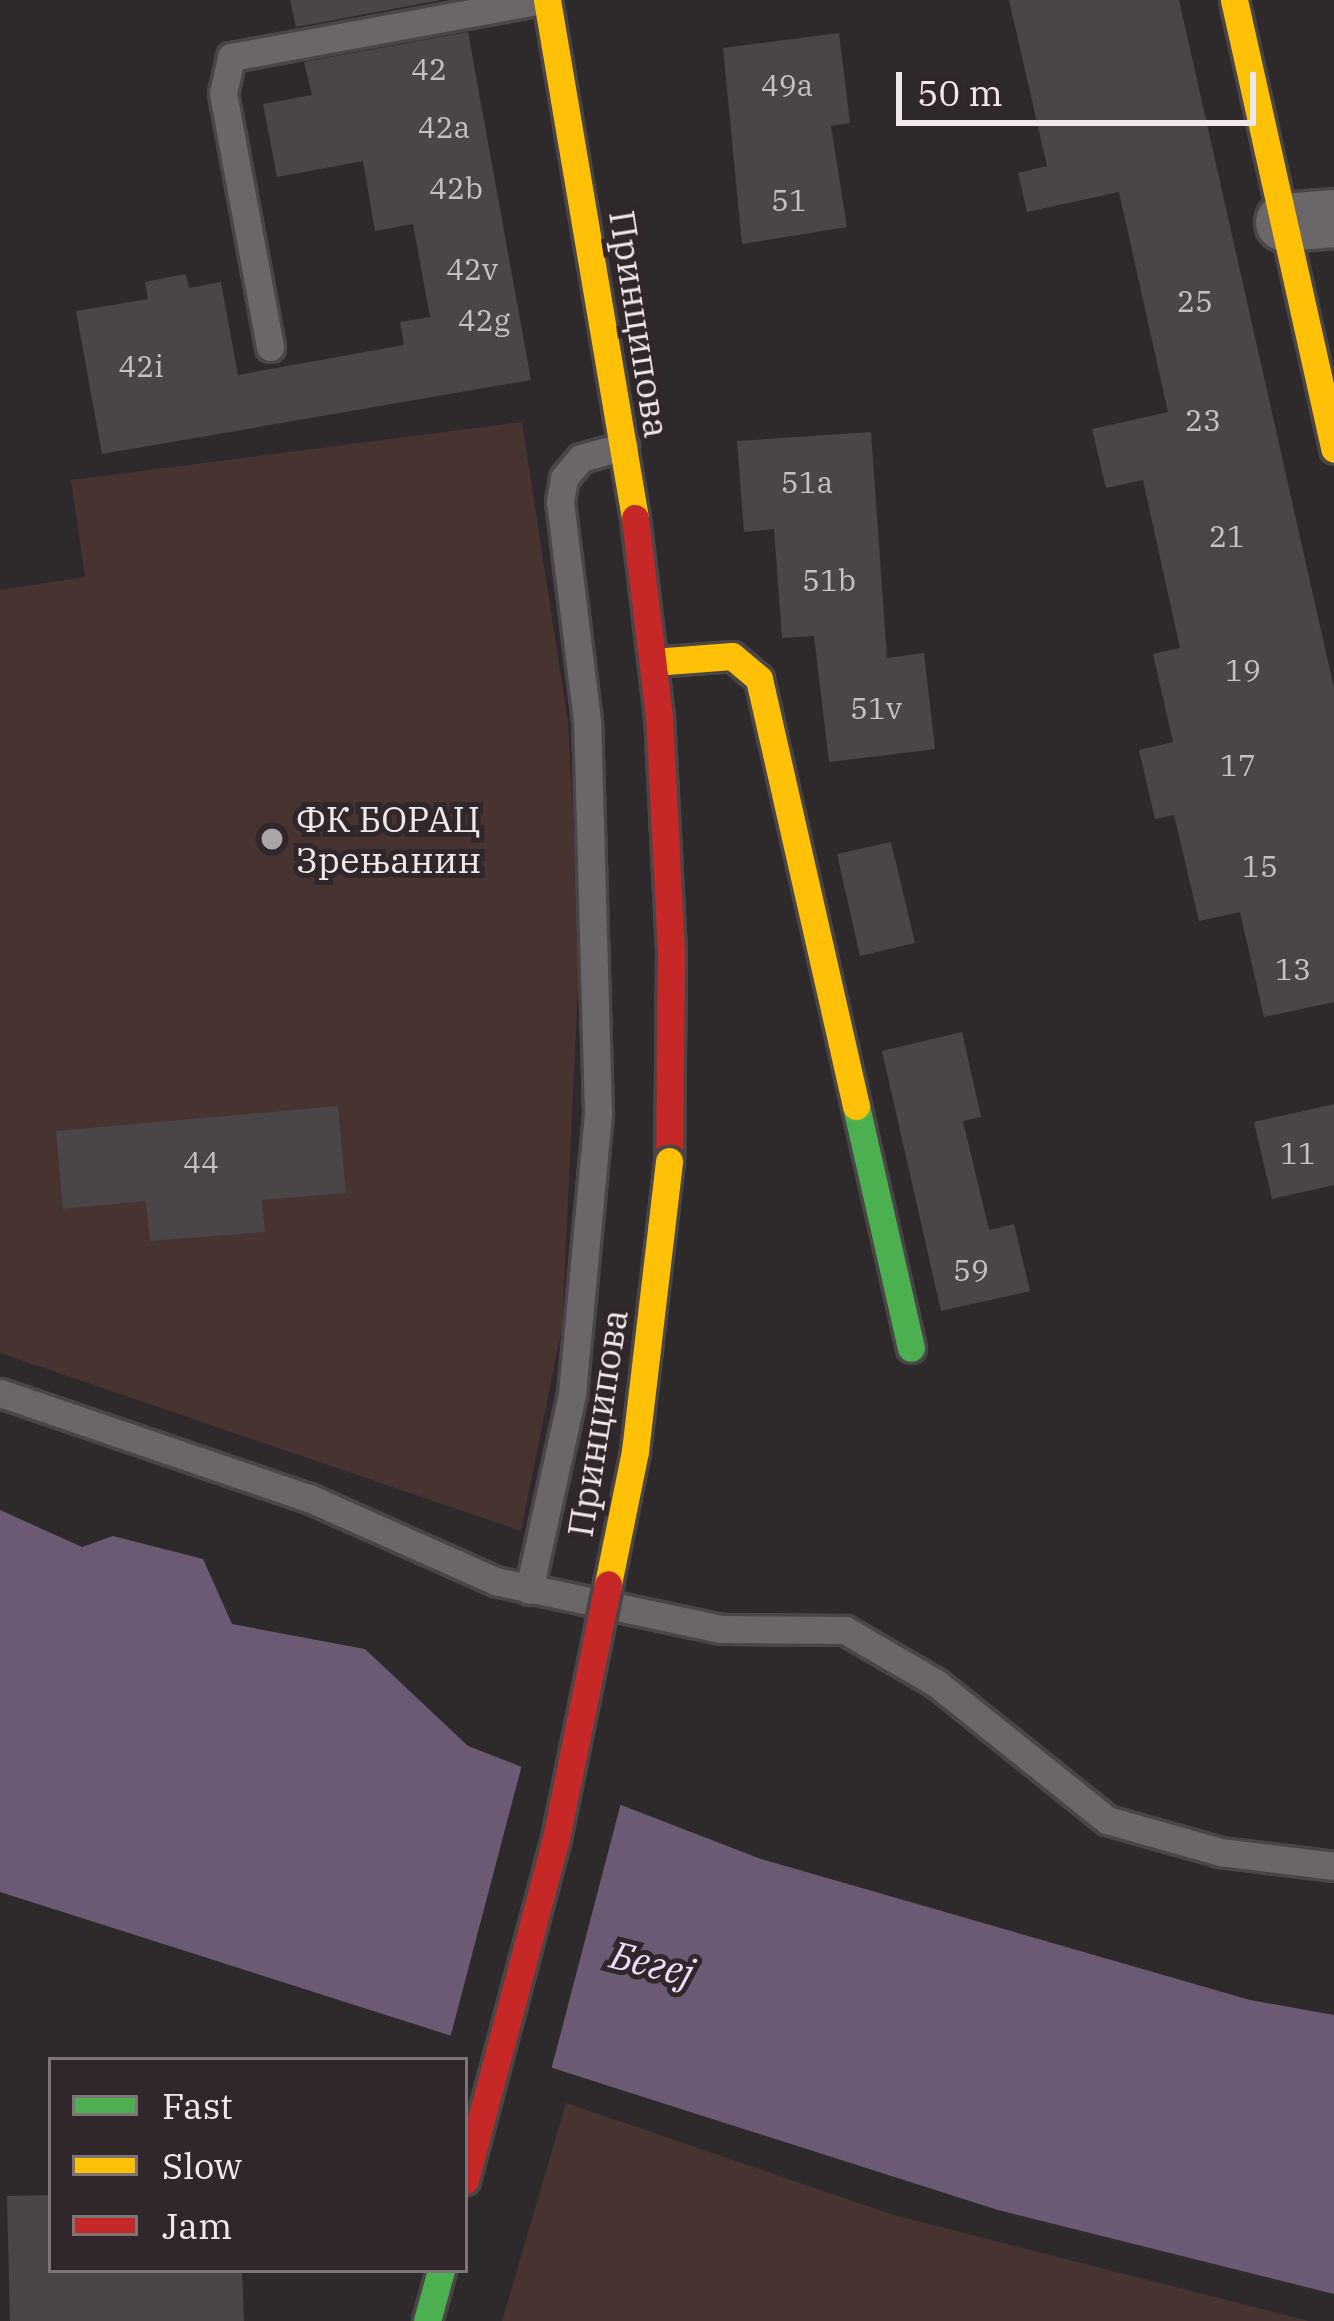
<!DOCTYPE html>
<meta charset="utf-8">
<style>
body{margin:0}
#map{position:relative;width:1334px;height:2321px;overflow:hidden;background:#2e292b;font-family:"IBM Plex Serif",serif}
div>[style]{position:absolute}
.green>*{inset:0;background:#473330}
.water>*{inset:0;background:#6c5a74}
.pier>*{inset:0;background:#2e292b}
.building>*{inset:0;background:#4a4648}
.roads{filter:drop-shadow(3px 0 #4a4547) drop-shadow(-3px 0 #4a4547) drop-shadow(0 3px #4a4547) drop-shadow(0 -3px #4a4547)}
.lane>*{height:27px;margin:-13.5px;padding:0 13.5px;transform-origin:13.5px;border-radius:13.5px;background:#6b6668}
.street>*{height:57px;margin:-28.5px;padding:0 28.5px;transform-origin:28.5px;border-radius:28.5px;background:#6b6668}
.fast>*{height:27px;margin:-13.5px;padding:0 13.5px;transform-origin:13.5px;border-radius:13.5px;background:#4caf50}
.slow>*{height:27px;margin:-13.5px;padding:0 13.5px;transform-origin:13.5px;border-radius:13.5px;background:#ffc107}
.jam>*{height:27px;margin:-13.5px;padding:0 13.5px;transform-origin:13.5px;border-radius:13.5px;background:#c62828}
.bridges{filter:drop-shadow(3px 0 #4a4547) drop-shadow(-3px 0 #4a4547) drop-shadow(0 3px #4a4547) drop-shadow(0 -3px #4a4547)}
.slow-bridge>*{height:27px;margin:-13.5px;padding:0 13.5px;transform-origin:13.5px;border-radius:13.5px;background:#ffc107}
.jam-bridge>*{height:27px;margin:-13.5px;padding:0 13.5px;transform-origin:13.5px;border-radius:13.5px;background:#c62828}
.dots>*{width:33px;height:33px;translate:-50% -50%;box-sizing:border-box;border:6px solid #31262a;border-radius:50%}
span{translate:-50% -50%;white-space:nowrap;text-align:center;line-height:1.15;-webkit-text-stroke:10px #31262a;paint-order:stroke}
.number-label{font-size:30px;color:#c6c0c2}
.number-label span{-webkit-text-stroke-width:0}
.street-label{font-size:36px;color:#f0e8eb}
.poi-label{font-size:36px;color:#f0e8eb}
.left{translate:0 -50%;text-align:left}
.water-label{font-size:39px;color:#eed9f9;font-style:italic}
.legend{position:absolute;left:48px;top:2057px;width:420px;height:216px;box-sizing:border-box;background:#31262a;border:3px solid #7d7477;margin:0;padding:15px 21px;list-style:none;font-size:36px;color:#f0e8eb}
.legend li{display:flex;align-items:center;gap:24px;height:60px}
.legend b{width:60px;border:3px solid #7d7477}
.scale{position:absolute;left:896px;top:72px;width:360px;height:54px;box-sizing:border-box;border:6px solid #f0e8eb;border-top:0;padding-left:15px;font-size:36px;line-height:42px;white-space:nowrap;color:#f0e8eb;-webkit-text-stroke:9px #31262a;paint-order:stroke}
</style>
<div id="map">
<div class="green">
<i style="clip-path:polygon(522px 422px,568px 722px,580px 947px,562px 1327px,521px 1531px,0 1353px,0 590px,85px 577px,71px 480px)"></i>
<i style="clip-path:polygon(566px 2103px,894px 2215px,1309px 2321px,502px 2321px)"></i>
</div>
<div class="water">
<i style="clip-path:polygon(0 1510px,82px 1547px,113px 1536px,203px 1559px,232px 1624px,365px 1649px,468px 1746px,761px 1859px,1250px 2000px,1334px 2015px,1334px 2294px,998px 2210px,0 1892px)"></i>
</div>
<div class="pier">
<i style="clip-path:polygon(523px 1761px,622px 1799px,550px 2074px,449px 2042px)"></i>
</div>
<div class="building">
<i style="clip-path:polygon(290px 0,441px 0,296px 27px)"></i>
<i style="clip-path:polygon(1009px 0,1179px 0,1334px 688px,1334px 1002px,1264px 1017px,1240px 912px,1199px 921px,1174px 815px,1155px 819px,1139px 750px,1173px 742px,1153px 654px,1180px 648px,1143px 480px,1106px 488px,1092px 429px,1168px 412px,1119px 192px,1027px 212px,1018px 173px,1047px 166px)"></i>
<i style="clip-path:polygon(468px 32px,531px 380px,102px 454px,76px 311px,148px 299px,145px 282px,186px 274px,189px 288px,221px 282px,238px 375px,404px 345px,400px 322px,430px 317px,413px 224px,375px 231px,363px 161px,277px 177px,263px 104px,312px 95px,304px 62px)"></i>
<i style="clip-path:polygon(839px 33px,850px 123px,831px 126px,847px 227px,742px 244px,723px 48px)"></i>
<i style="clip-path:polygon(871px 432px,887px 658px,924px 653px,935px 749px,829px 762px,814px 636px,782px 638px,774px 529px,744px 532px,737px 441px)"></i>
<i style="clip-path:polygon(891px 842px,915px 943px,860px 956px,837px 854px)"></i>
<i style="clip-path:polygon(962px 1032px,981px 1117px,963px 1121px,989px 1230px,1014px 1224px,1030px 1291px,941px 1311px,882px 1051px)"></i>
<i style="clip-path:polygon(1334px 1104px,1334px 1185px,1272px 1199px,1254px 1122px)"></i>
<i style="clip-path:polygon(338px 1106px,346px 1193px,262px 1200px,265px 1232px,150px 1241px,146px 1201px,63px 1209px,56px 1131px)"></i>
<i style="clip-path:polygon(51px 2195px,51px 2270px,242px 2270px,244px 2321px,10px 2321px,7px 2196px)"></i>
</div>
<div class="roads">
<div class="lane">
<i style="left:270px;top:347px;width:258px;rotate:-100.5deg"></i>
<i style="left:223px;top:93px;width:37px;rotate:-77deg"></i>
<i style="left:231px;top:57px;width:315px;rotate:-10.4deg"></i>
<i style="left:0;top:1393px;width:326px;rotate:18.8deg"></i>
<i style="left:309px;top:1498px;width:204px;rotate:24deg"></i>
<i style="left:495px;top:1581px;width:231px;rotate:12deg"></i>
<i style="left:721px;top:1629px;width:124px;rotate:0.5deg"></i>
<i style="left:845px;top:1630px;width:105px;rotate:30.2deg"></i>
<i style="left:936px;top:1683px;width:219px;rotate:38.7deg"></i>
<i style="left:1107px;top:1820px;width:117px;rotate:15.8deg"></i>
<i style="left:1220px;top:1852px;width:115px;rotate:7deg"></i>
<i style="left:529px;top:1590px;width:201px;rotate:-77.6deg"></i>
<i style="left:572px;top:1394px;width:283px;rotate:-84.7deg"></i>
<i style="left:598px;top:1112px;width:391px;rotate:-91.6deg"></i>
<i style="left:587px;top:721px;width:222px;rotate:-97deg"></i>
<i style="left:560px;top:501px;width:23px;rotate:-80deg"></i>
<i style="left:564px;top:478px;width:26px;rotate:-50deg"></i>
<i style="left:581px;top:458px;width:45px;rotate:-15.6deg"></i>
</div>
<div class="street">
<i style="left:1284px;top:222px;width:50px;rotate:-4.6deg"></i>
</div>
<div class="fast">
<i style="left:856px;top:1106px;width:248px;rotate:77.2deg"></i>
<i style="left:427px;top:2321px;width:53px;rotate:-74.6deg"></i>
</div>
<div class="slow">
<i style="left:547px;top:0;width:525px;rotate:80.36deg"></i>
<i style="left:1234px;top:0;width:460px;rotate:77.4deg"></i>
<i style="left:653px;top:662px;width:79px;rotate:-4.3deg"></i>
<i style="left:732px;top:656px;width:35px;rotate:40deg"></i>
<i style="left:759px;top:679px;width:438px;rotate:77.2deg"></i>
</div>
<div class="jam">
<i style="left:635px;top:518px;width:198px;rotate:83.1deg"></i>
<i style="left:659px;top:715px;width:235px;rotate:87.1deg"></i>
<i style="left:671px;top:950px;width:211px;rotate:90.5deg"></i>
</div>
</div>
<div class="bridges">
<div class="slow-bridge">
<i style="left:608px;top:1584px;width:136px;rotate:-78.5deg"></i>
<i style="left:635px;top:1451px;width:292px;rotate:-83.3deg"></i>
</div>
<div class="jam-bridge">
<i style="left:465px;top:2180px;width:354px;rotate:-75.1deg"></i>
<i style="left:556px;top:1838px;width:259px;rotate:-78.4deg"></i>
</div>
</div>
<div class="dots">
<i style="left:272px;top:839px;background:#aca5a8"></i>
</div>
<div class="number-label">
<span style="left:429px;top:69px">42</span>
<span style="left:787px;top:85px">49a</span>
<span style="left:444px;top:127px">42a</span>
<span style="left:456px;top:188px">42b</span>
<span style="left:789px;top:200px">51</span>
<span style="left:472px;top:269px">42v</span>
<span style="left:1195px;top:301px">25</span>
<span style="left:484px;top:320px">42g</span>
<span style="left:141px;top:366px">42i</span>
<span style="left:1203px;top:420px">23</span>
<span style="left:807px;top:482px">51a</span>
<span style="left:1227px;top:536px">21</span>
<span style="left:829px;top:580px">51b</span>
<span style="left:1243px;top:670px">19</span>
<span style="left:876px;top:708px">51v</span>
<span style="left:1238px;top:765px">17</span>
<span style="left:1260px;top:866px">15</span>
<span style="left:1293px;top:969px">13</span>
<span style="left:1298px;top:1153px">11</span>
<span style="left:201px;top:1162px">44</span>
<span style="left:971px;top:1270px">59</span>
</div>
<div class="street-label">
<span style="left:640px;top:324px;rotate:81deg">Принципова</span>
<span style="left:597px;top:1423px;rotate:-81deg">Принципова</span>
</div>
<div class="poi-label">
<span class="left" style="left:296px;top:839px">ФК БОРАЦ<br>Зрењанин</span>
</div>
<div class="water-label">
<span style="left:652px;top:1964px;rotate:14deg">Бегеј</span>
</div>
<ul class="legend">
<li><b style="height:15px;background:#4caf50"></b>Fast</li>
<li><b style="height:15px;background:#ffc107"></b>Slow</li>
<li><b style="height:15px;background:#c62828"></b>Jam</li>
</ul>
<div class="scale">50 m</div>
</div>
